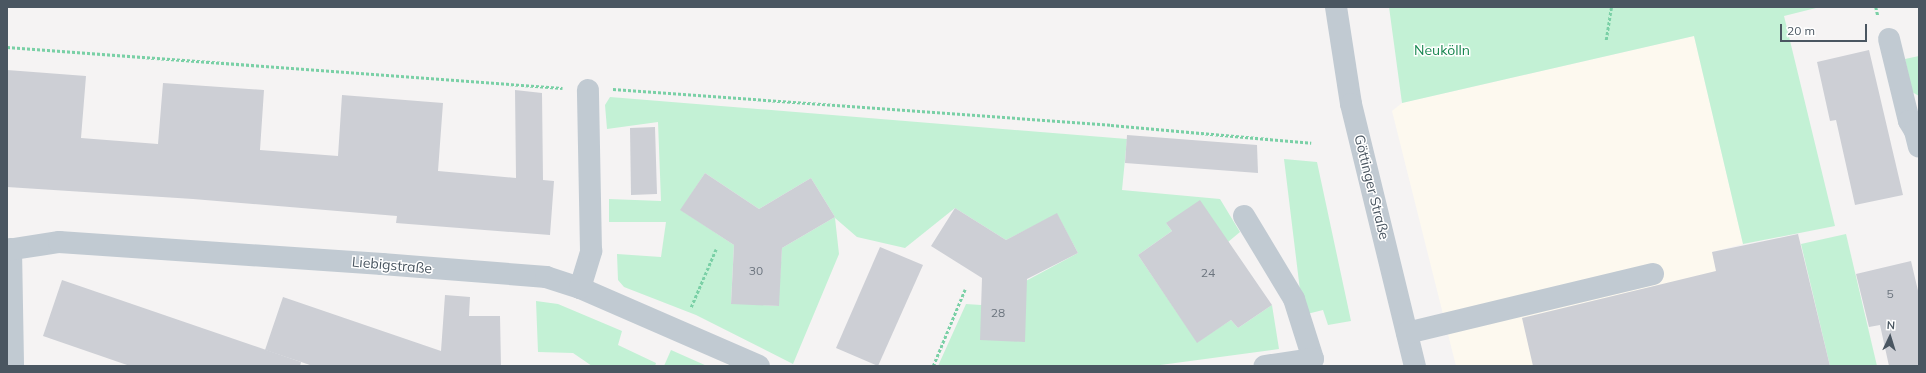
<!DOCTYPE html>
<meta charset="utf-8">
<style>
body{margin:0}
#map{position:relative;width:1926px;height:373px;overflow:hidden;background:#f5f3f3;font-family:Mulish,sans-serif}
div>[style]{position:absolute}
.commercial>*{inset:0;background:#fdf9ef}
.green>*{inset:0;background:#c3f1d5}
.building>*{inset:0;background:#cdcfd5}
.path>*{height:2.5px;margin-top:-1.25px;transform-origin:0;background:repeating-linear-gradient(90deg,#7ad0a6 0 3px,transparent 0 5px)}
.minor>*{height:22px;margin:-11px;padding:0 11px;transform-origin:11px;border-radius:11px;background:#c1cad2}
span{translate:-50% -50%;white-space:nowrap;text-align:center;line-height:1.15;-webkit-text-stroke:3px #fff;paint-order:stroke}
.number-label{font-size:12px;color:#6b747e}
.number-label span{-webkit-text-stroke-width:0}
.park-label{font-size:14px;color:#17864f}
.street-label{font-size:14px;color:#4a5661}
.frame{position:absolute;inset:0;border:8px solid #4a5661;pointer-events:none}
.north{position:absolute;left:1870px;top:317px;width:40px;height:40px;-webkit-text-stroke:3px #fff;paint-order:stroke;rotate:4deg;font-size:11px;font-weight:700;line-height:16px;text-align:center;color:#4a5661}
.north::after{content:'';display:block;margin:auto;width:14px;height:18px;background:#4a5661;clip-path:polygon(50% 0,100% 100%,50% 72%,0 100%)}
.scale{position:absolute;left:1780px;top:24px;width:87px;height:18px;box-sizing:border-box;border:2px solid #4a5661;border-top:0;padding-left:5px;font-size:12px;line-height:14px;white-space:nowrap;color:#4a5661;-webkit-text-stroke:3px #fff;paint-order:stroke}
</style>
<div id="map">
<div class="commercial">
<i style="clip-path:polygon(1694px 36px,1743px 244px,1712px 252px,1740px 366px,1456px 366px,1392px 111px,1402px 103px)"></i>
</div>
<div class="green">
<i style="clip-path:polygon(1389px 7px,1820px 7px,1784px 16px,1835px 226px,1743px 244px,1694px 36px,1402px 103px)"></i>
<i style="clip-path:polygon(1919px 56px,1919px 96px,1912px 92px,1905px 59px)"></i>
<i style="clip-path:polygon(evenodd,610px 97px,1127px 139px,1122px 190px,1220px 199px,1240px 232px,1228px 242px,1166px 223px,1172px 231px,1138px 255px,1197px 342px,1231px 320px,1238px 328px,1272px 305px,1279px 349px,1153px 366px,938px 366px,966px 304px,981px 305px,1078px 253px,1057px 214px,1006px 240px,955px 208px,905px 248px,857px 237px,835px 218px,839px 254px,793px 364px,696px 315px,624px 287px,618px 280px,617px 254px,661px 257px,666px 222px,609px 222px,609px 199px,661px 201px,658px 122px,607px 129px,605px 105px,610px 97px,705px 173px,759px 209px,811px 178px,835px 217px,782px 248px,778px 306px,731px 303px,734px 245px,681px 210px,705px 173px)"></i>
<i style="clip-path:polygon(1284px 159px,1317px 162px,1351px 321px,1328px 325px,1323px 310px,1303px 315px)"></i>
<i style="clip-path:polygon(1846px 234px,1877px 366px,1830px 366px,1801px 244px)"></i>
<i style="clip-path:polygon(536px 301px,558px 304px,622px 331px,618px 345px,656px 363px,655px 366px,592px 366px,573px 353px,538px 352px)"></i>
<i style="clip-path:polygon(671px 350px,707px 366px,664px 366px)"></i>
</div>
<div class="building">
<i style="clip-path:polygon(1869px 50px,1903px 195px,1855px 205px,1836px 120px,1830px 121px,1817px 62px)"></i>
<i style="clip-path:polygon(7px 70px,86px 76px,81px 138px,158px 144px,163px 83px,264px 90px,260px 150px,338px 156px,342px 95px,443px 103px,438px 171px,516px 178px,515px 90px,542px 93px,543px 180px,554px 181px,550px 235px,396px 223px,397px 216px,193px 199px,7px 187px)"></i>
<i style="clip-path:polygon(655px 127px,657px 194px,631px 195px,630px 128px)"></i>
<i style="clip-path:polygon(1127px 135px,1257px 145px,1258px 173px,1125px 163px)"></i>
<i style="clip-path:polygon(705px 173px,759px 209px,811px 178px,835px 217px,782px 248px,779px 306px,731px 304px,734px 245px,680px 210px)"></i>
<i style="clip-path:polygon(1200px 200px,1272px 305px,1238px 328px,1231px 320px,1197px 343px,1138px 255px,1172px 231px,1166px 223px)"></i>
<i style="clip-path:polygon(955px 208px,1006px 240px,1057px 213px,1078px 253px,1027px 279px,1025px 342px,980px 340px,982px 278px,931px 246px)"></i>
<i style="clip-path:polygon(1798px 234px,1830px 366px,1533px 366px,1522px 318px,1716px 271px,1712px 252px)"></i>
<i style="clip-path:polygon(880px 247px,923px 265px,878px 366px,836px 348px)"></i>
<i style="clip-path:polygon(1911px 261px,1919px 295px,1919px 366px,1889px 366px,1880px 325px,1869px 327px,1856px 274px)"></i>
<i style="clip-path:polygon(62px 280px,301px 362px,300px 366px,130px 366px,43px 336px)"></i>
<i style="clip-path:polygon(445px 295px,470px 297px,469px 316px,500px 316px,501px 366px,313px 366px,265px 350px,283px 297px,441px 351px)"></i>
</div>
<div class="path">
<i style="left:1876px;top:7px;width:9px;rotate:77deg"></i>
<i style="left:1606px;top:40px;width:33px;rotate:-81deg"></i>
<i style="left:7px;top:47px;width:557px;rotate:4.22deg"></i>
<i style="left:613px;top:89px;width:499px;rotate:4.1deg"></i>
<i style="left:1111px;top:125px;width:201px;rotate:5.1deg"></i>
<i style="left:691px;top:307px;width:63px;rotate:-66.7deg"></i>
<i style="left:933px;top:366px;width:83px;rotate:-67.4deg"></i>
</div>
<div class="minor">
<i style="left:1336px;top:7px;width:98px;rotate:81.2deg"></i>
<i style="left:1351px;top:104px;width:270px;rotate:76.3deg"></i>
<i style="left:1889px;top:39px;width:84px;rotate:76.3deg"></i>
<i style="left:1909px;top:121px;width:12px;rotate:59deg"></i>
<i style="left:1915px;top:131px;width:16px;rotate:76deg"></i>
<i style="left:1244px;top:216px;width:97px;rotate:58.9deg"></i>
<i style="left:1294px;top:299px;width:63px;rotate:72.4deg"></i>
<i style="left:1313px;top:359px;width:49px;rotate:171.7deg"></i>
<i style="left:11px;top:249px;width:117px;rotate:89deg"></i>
<i style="left:7px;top:250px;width:53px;rotate:-8.7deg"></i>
<i style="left:59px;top:242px;width:324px;rotate:3.9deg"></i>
<i style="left:382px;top:264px;width:165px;rotate:4.5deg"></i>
<i style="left:546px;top:277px;width:36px;rotate:18deg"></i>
<i style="left:580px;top:288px;width:195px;rotate:23.5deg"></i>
<i style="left:580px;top:288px;width:39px;rotate:-73deg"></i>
<i style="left:591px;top:251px;width:161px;rotate:-91.1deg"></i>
<i style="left:1407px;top:333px;width:253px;rotate:-13.5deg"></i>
</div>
<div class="number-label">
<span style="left:756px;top:271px">30</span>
<span style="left:1208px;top:273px">24</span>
<span style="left:1890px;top:294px">5</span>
<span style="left:998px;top:313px">28</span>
</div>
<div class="park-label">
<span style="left:1442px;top:50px">Neukölln</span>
</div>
<div class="street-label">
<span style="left:1372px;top:187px;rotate:76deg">Göttinger Straße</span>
<span style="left:392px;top:265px;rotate:5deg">Liebigstraße</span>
</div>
<div class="frame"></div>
<div class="north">N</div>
<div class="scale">20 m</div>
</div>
